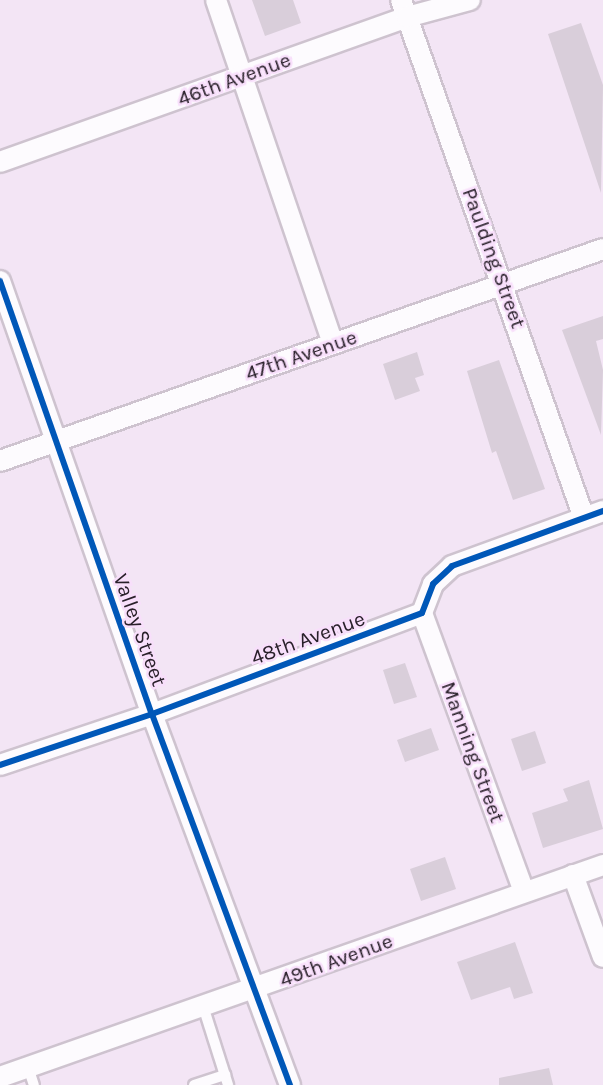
<!DOCTYPE html>
<style>
body{margin:0}
#map{position:relative;width:603px;height:1085px;overflow:hidden;background:#f3e5f5;font-family:Karla,sans-serif}
div>[style]{position:absolute}
.building>*{inset:0;background:#d9ceda}
.roads{filter:drop-shadow(2px 0 #cec3cf) drop-shadow(-2px 0 #cec3cf) drop-shadow(0 2px #cec3cf) drop-shadow(0 -2px #cec3cf)}
.service>*{height:10px;margin:-5px;padding:0 5px;transform-origin:5px;border-radius:5px;background:#fdfbfe}
.minor>*{height:20px;margin:-10px;padding:0 10px;transform-origin:10px;border-radius:10px;background:#fdfbfe}
.cycleway>*{height:6px;margin:-3px;padding:0 3px;transform-origin:3px;border-radius:3px;background:#0057b8}
span{translate:-50% -50%;white-space:nowrap;text-align:center;line-height:1.15;-webkit-text-stroke:5px #f8dffb;paint-order:stroke}
.street-label{font-size:21px;color:#29202a}
</style>
<div id="map">
<div class="building">
<i style="clip-path:polygon(252px 0,293px 0,301px 23px,265px 36px)"></i>
<i style="clip-path:polygon(581px 23px,603px 85px,601px 193px,548px 34px)"></i>
<i style="clip-path:polygon(603px 316px,603px 339px,596px 341px,603px 370px,601px 435px,562px 330px)"></i>
<i style="clip-path:polygon(417px 352px,424px 375px,415px 378px,420px 391px,395px 400px,383px 364px)"></i>
<i style="clip-path:polygon(499px 360px,545px 489px,513px 500px,496px 451px,492px 453px,467px 371px)"></i>
<i style="clip-path:polygon(405px 663px,417px 697px,394px 704px,383px 670px)"></i>
<i style="clip-path:polygon(431px 728px,439px 750px,405px 762px,397px 740px)"></i>
<i style="clip-path:polygon(535px 731px,546px 763px,522px 771px,511px 739px)"></i>
<i style="clip-path:polygon(589px 780px,603px 829px,543px 848px,532px 813px,568px 801px,563px 789px)"></i>
<i style="clip-path:polygon(445px 857px,456px 889px,421px 901px,410px 869px)"></i>
<i style="clip-path:polygon(515px 942px,533px 993px,514px 999px,510px 987px,471px 1000px,457px 962px)"></i>
<i style="clip-path:polygon(549px 1068px,553px 1085px,499px 1085px,499px 1078px)"></i>
</div>
<div class="roads">
<div class="service">
<i style="left:203px;top:1006px;width:83px;rotate:72.4deg"></i>
<i style="left:28px;top:1067px;width:19px;rotate:72deg"></i>
<i style="left:194px;top:1085px;width:33px;rotate:-18deg"></i>
</div>
<div class="minor">
<i style="left:216px;top:0;width:363px;rotate:71.2deg"></i>
<i style="left:401px;top:0;width:549px;rotate:70.54deg"></i>
<i style="left:0;top:162px;width:432px;rotate:-19.6deg"></i>
<i style="left:407px;top:17px;width:65px;rotate:-15.1deg"></i>
<i style="left:0;top:281px;width:459px;rotate:70.7deg"></i>
<i style="left:152px;top:714px;width:396px;rotate:69.6deg"></i>
<i style="left:0;top:461px;width:639px;rotate:-19.37deg"></i>
<i style="left:422px;top:613px;width:297px;rotate:69.9deg"></i>
<i style="left:0;top:765px;width:160px;rotate:-18.5deg"></i>
<i style="left:152px;top:714px;width:288px;rotate:-20.5deg"></i>
<i style="left:422px;top:613px;width:31px;rotate:-69deg"></i>
<i style="left:433px;top:584px;width:26px;rotate:-43deg"></i>
<i style="left:452px;top:566px;width:161px;rotate:-20deg"></i>
<i style="left:573px;top:875px;width:87px;rotate:69.9deg"></i>
<i style="left:0;top:1077px;width:639px;rotate:-19.37deg"></i>
</div>
</div>
<div class="cycleway">
<i style="left:0;top:281px;width:459px;rotate:70.7deg"></i>
<i style="left:152px;top:714px;width:396px;rotate:69.6deg"></i>
<i style="left:0;top:765px;width:160px;rotate:-18.5deg"></i>
<i style="left:152px;top:714px;width:288px;rotate:-20.5deg"></i>
<i style="left:422px;top:613px;width:31px;rotate:-69deg"></i>
<i style="left:433px;top:584px;width:26px;rotate:-43deg"></i>
<i style="left:452px;top:566px;width:161px;rotate:-20deg"></i>
</div>
<div class="street-label">
<span style="left:234px;top:79px;rotate:-20deg">46th Avenue</span>
<span style="left:494px;top:258px;rotate:70deg">Paulding Street</span>
<span style="left:301px;top:355px;rotate:-19deg">47th Avenue</span>
<span style="left:140px;top:630px;rotate:70deg">Valley Street</span>
<span style="left:308px;top:638px;rotate:-20deg">48th Avenue</span>
<span style="left:473px;top:752px;rotate:70deg">Manning Street</span>
<span style="left:336px;top:960px;rotate:-20deg">49th Avenue</span>
</div>
</div>
